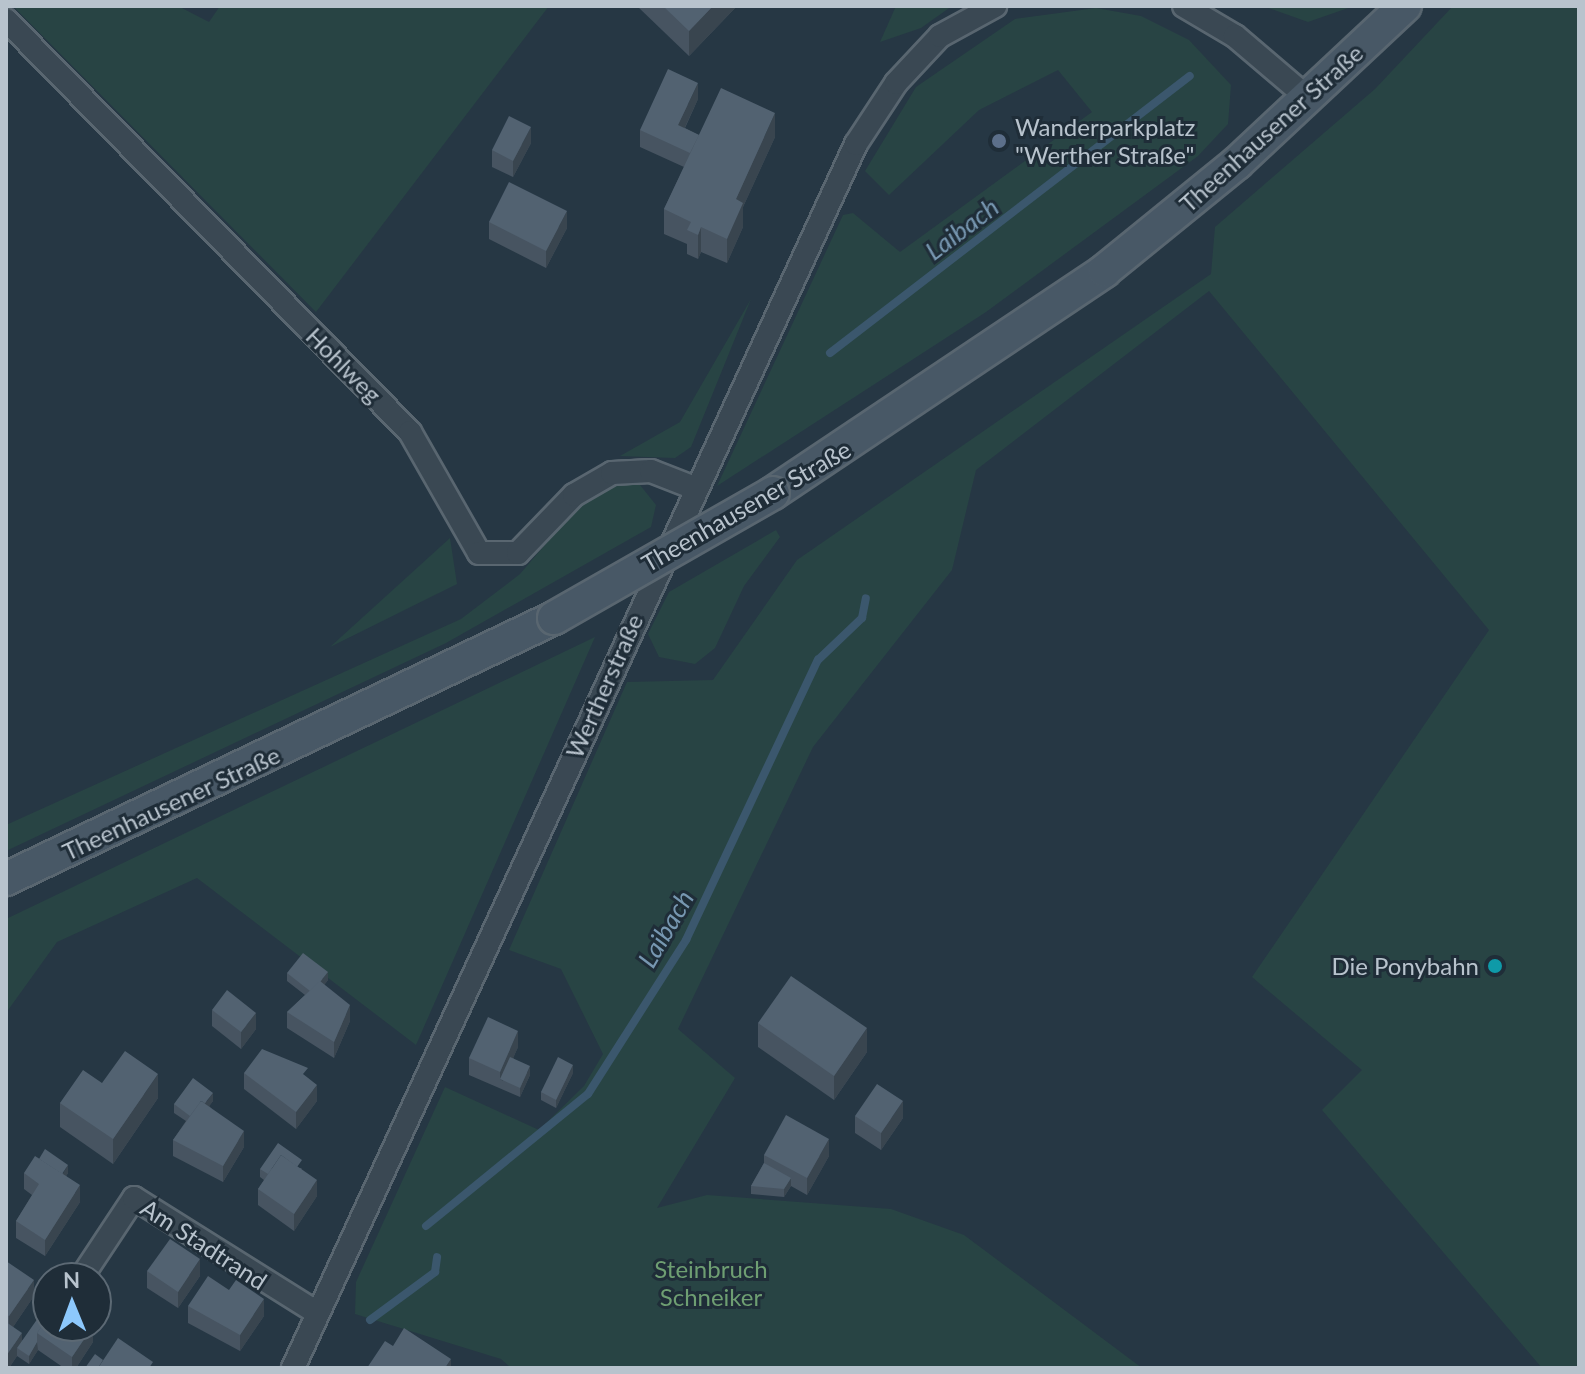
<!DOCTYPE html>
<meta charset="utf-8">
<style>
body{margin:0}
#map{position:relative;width:1585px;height:1374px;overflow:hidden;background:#263744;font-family:Lato,sans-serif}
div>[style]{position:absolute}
.green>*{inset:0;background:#284444}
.stream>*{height:8px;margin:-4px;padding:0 4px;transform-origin:4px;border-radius:4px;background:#3b576d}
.roads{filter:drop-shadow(2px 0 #596670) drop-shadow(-2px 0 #596670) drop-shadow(0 2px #596670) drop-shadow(0 -2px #596670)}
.street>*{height:22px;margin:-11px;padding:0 11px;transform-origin:11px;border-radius:11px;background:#3a4853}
.secondary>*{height:32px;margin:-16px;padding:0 16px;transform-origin:16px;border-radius:16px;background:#485866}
.bridges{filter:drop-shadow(2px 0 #596670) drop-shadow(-2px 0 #596670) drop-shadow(0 2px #596670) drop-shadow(0 -2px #596670)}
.secondary-bridge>*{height:32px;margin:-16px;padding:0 16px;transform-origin:16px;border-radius:16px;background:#485866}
.wall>*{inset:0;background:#475461}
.shaded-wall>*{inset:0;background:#39454f}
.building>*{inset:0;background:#526271}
.dots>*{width:22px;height:22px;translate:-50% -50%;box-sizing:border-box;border:4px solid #1f2d38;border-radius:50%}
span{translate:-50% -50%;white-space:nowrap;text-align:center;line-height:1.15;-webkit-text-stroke:6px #1f2d38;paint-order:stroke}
.poi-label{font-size:24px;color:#b8c3cd}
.left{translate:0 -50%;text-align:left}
.right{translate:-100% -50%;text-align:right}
.street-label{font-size:24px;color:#b8c3cd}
.park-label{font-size:24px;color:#6e9e72}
.water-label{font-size:26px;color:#7797b1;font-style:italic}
.frame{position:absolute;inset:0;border:8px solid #b8c3cd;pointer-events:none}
.north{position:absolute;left:32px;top:1262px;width:80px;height:80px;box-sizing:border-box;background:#1f2d38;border:2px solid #5c6974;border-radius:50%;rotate:359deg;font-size:22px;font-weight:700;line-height:32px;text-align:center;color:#b8c3cd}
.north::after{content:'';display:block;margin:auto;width:28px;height:36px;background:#8dc8fc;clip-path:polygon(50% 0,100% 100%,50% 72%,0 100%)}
</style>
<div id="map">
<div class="green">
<i style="clip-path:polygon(13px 6px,178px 6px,209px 22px,220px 6px,549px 6px,316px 312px)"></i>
<i style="clip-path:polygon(896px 6px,952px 6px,921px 28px,880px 42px)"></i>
<i style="clip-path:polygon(1263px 6px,1354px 6px,1308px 22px)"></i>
<i style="clip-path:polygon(1453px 6px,1579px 6px,1579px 1368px,1542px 1368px,1322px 1110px,1362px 1070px,1252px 977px,1489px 630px,1209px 291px,976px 470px,952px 570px,813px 747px,678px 1029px,735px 1078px,657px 1208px,707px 1195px,891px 1209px,964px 1235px,1142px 1368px,511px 1368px,501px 1359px,355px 1314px,356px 1282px,445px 1087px,539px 1130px,584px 1086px,603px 1054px,561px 969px,509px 950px,627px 682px,713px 680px,797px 560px,1211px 274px,1215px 227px,1375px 89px)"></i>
<i style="clip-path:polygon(1096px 8px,1141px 16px,1189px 40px,1231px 85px,1228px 124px,1198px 156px,986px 312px,717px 486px,843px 215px,853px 213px,900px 252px,1092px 112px,1058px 70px,979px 110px,889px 195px,865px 171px,916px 87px,1015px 19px)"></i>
<i style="clip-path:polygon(751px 299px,691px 447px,675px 458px,620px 456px,680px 422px)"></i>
<i style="clip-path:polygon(636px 480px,656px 505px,651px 527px,446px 643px,6px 851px,6px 825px,461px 619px,520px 574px,579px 505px,612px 481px)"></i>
<i style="clip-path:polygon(776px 530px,780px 537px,744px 586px,715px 648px,695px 664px,659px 657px,648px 634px,669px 592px)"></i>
<i style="clip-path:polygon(450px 538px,457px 584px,330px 647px)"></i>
<i style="clip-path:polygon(595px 637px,416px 1045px,197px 878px,57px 942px,6px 1013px,6px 919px)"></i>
</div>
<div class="stream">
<i style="left:830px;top:353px;width:454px;rotate:-37.6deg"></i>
<i style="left:426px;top:1226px;width:209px;rotate:-39.2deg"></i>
<i style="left:588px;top:1094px;width:183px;rotate:-57.5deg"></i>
<i style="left:686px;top:940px;width:310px;rotate:-64.8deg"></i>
<i style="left:818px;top:660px;width:61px;rotate:-43.7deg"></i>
<i style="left:862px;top:618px;width:20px;rotate:-79deg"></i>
<i style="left:370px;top:1320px;width:81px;rotate:-36.4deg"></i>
<i style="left:435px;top:1272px;width:15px;rotate:-82deg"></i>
</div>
<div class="roads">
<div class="street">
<i style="left:1184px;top:6px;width:59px;rotate:30.5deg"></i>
<i style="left:1235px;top:36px;width:97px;rotate:40.4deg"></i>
<i style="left:6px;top:20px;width:577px;rotate:45.56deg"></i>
<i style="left:410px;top:432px;width:139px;rotate:60.3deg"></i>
<i style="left:479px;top:553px;width:39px"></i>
<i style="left:518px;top:553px;width:81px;rotate:-46deg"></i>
<i style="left:574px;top:495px;width:44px;rotate:-30.1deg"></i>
<i style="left:612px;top:473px;width:39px;rotate:-3deg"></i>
<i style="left:651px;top:471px;width:44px;rotate:21.3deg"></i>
<i style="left:81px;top:1278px;width:96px;rotate:-56.5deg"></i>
<i style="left:134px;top:1198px;width:216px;rotate:32.1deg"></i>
<i style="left:293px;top:1368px;width:1347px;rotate:-65.3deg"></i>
<i style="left:856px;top:144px;width:73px;rotate:-56.7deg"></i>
<i style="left:896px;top:83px;width:64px;rotate:-46.9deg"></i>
<i style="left:940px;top:36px;width:63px;rotate:-28.6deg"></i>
</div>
<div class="secondary">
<i style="left:773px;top:493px;width:399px;rotate:-33.8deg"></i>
<i style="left:1104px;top:271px;width:171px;rotate:-39.1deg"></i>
<i style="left:1237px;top:163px;width:230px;rotate:-43.1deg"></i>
<i style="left:6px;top:879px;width:607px;rotate:-25.47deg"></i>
</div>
</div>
<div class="bridges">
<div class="secondary-bridge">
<i style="left:554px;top:618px;width:252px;rotate:-29.7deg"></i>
</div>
</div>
<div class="wall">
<i style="clip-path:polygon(637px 6px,737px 6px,689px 56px)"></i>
<i style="clip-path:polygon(698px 99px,685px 128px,699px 135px,775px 137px,743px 207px,743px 227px,727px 263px,701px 252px,698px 259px,687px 254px,687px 244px,664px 234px,664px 209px,684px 167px,640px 147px,640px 130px)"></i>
<i style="clip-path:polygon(531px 143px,513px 177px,492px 167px,492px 150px)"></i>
<i style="clip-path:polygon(489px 222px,567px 228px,546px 268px,489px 239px)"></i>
<i style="clip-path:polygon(287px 973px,328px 980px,324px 985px,350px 1021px,334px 1058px,287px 1028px,287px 1012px,305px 995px,287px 981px)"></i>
<i style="clip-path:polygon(212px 1010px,256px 1029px,241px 1049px,212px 1026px)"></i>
<i style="clip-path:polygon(758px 1023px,867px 1052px,834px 1100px,758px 1047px)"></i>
<i style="clip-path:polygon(518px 1047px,513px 1058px,530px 1075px,520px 1097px,469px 1075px,469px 1058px)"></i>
<i style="clip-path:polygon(244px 1073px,308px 1078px,317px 1101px,296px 1129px,244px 1089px)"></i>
<i style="clip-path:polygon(573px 1073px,556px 1108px,541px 1100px,541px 1092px)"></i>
<i style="clip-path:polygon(102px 1083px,158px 1098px,113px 1164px,60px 1127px,60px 1103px)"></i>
<i style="clip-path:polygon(213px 1101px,209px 1106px,244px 1147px,223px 1182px,173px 1156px,173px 1140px,186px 1121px,174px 1113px,174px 1104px)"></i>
<i style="clip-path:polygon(855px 1116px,903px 1118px,881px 1150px,855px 1133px)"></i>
<i style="clip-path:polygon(764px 1155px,829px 1156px,807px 1195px,791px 1186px,784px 1197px,751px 1194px,751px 1186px,764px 1163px)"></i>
<i style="clip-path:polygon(302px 1168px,301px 1169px,317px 1196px,294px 1231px,258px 1205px,258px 1189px,264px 1180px,260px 1177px,260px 1169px)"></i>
<i style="clip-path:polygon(24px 1173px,68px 1173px,66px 1176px,80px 1202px,45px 1256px,16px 1238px,16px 1221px,32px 1195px,24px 1189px)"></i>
<i style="clip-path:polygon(6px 1261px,34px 1296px,13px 1327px,22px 1341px,44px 1323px,93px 1342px,76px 1368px,64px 1368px,38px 1350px,29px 1364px,17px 1356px,9px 1368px,6px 1368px)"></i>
<i style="clip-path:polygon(147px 1271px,200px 1276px,178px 1308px,147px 1288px)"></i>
<i style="clip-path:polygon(188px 1306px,264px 1316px,240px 1351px,188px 1323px)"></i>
</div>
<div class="shaded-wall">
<i style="clip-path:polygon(713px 6px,737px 6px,689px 56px,689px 31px)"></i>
<i style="clip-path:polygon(698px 83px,698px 99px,678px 142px,678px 125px)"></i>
<i style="clip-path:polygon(775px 113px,775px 137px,743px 207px,743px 227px,727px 263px,727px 239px,736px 199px)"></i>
<i style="clip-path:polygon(531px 127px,531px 143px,513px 177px,513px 161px)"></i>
<i style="clip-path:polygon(567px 211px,567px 228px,546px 268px,546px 251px)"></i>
<i style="clip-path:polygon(701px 227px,701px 252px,698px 259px,698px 235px)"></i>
<i style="clip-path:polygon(328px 972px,328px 980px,312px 1001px,312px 992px)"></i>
<i style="clip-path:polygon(350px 1005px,350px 1021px,334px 1058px,334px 1042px)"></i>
<i style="clip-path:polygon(256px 1013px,256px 1029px,241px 1049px,241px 1032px)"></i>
<i style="clip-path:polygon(867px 1028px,867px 1052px,834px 1100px,834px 1076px)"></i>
<i style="clip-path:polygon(518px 1031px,518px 1047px,503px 1081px,500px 1079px,500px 1089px,500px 1072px)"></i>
<i style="clip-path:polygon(573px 1065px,573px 1073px,556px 1108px,556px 1100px)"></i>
<i style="clip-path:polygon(530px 1066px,530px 1075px,520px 1097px,520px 1088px)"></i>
<i style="clip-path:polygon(158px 1074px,158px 1098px,113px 1164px,113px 1139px)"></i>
<i style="clip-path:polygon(317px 1085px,317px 1101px,296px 1129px,296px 1112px)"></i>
<i style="clip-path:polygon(213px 1093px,213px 1101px,194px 1126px,194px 1118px)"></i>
<i style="clip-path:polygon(903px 1101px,903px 1118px,881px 1150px,881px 1133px)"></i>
<i style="clip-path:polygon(244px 1131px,244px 1147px,223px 1182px,223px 1166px)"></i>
<i style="clip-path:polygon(829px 1139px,829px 1156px,807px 1195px,807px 1178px)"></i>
<i style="clip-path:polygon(68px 1165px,68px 1173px,59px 1188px,59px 1180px)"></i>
<i style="clip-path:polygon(791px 1178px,791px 1186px,784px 1197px,784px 1189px)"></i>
<i style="clip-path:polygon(317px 1180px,317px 1196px,294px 1231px,294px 1214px)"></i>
<i style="clip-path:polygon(80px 1185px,80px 1202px,45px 1256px,45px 1240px)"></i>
<i style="clip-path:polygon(200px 1259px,200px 1276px,178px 1308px,178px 1292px)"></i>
<i style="clip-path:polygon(34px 1280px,34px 1296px,9px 1333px,9px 1316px)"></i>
<i style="clip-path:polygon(264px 1299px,264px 1316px,240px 1351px,240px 1335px)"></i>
<i style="clip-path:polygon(93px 1326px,93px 1342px,76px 1368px,72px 1368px,72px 1357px)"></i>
<i style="clip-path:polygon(22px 1333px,22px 1350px,17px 1348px,17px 1356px,9px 1368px,6px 1368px,6px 1356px)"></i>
<i style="clip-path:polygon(37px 1342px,38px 1350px,29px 1364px,29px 1356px)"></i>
<i style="clip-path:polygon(451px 1359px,451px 1368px,445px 1368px)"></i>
</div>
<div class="building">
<i style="clip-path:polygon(663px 6px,713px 6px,689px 31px)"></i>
<i style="clip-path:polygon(668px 69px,698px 83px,678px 125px,699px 135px,690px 153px,640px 130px)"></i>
<i style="clip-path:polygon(721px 88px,775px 113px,736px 199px,743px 203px,727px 239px,701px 227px,698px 235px,687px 230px,691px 222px,664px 209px)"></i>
<i style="clip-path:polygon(509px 116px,531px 127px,513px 161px,492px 150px)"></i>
<i style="clip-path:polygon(509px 182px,567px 211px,546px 251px,489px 222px)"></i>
<i style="clip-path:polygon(303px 953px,328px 972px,320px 982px,310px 991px,287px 973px)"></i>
<i style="clip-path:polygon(791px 976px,867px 1028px,834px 1076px,758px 1023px)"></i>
<i style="clip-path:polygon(320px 981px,350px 1005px,334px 1042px,287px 1012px)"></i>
<i style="clip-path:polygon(227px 990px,256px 1013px,241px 1032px,212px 1010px)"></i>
<i style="clip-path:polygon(488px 1017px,518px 1031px,500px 1072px,469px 1058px)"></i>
<i style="clip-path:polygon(262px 1049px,308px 1068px,303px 1074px,317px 1085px,296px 1112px,244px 1073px)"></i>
<i style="clip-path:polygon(125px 1051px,158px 1074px,113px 1139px,60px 1103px,83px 1070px,102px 1083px)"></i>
<i style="clip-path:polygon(510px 1057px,530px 1066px,520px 1088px,500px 1079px)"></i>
<i style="clip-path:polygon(558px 1057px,573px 1065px,556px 1100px,541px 1092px)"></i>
<i style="clip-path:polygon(193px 1078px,213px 1093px,205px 1103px,201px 1101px,190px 1116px,174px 1104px)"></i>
<i style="clip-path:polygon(877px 1084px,903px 1101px,881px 1133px,855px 1116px)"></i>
<i style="clip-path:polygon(201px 1101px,244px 1131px,223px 1166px,173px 1140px)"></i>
<i style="clip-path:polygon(786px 1115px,829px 1139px,807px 1178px,764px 1155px)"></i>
<i style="clip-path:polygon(278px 1143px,302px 1160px,297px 1167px,281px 1155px,268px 1174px,260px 1169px)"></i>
<i style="clip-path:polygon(45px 1149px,68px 1165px,62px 1174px,39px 1159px)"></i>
<i style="clip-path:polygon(281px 1155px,317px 1180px,294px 1214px,258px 1189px)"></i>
<i style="clip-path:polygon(35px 1156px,80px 1185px,45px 1240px,16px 1221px,39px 1184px,24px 1173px)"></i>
<i style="clip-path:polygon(764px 1163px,791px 1178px,784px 1189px,751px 1186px)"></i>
<i style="clip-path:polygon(170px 1239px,200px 1259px,178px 1292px,147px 1271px)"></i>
<i style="clip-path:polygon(6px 1261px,34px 1280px,9px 1316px,6px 1315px)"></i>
<i style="clip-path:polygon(208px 1276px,229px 1290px,236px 1280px,264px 1299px,240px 1335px,188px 1306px)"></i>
<i style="clip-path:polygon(48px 1317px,48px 1326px,93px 1326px,72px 1357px,37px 1333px)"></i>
<i style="clip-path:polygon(38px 1318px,44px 1323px,37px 1333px,37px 1342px,29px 1356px,17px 1348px)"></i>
<i style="clip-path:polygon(6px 1322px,22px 1333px,6px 1356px)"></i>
<i style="clip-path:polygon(404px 1328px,451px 1359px,445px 1368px,367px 1368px,385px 1341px,393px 1346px)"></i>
<i style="clip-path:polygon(118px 1338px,153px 1362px,149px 1368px,98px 1368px)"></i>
<i style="clip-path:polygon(95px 1354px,103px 1360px,98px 1368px,85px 1368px)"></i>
</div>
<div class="dots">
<i style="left:999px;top:141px;background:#5c6f8a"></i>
<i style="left:1495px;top:966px;background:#0f9aa8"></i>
</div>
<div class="poi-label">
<span class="left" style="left:1015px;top:141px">Wanderparkplatz<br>"Werther Straße"</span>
<span class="right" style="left:1479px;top:966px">Die Ponybahn</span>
</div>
<div class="street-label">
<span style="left:1271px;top:128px;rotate:-42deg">Theenhausener Straße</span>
<span style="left:344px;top:365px;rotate:45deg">Hohlweg</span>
<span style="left:746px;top:506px;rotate:-30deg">Theenhausener Straße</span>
<span style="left:604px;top:686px;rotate:-66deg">Wertherstraße</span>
<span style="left:171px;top:803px;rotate:-25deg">Theenhausener Straße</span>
<span style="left:204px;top:1244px;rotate:33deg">Am Stadtrand</span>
</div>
<div class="park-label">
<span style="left:711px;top:1283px">Steinbruch<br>Schneiker</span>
</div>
<div class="water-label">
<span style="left:962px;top:229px;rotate:-37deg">Laibach</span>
<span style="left:666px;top:929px;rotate:-60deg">Laibach</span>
</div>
<div class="frame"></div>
<div class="north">N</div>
</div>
